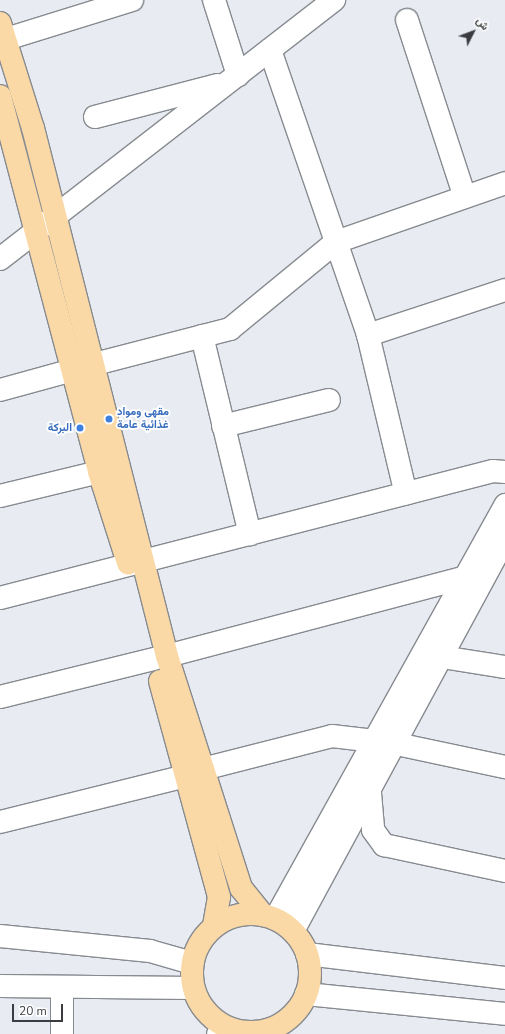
<!DOCTYPE html>
<meta charset="utf-8">
<style>
body{margin:0}
#map{position:relative;width:505px;height:1034px;overflow:hidden;background:#e8ecf2;font-family:"Nunito Sans",Vazirmatn,sans-serif}
div>[style]{position:absolute}
.roads{filter:drop-shadow(1px 0 #878b90) drop-shadow(-1px 0 #878b90) drop-shadow(0 1px #878b90) drop-shadow(0 -1px #878b90)}
.minor>*{height:22px;margin:-11px;padding:0 11px;transform-origin:11px;border-radius:11px;background:#fff}
.major>*{height:22px;margin:-11px;padding:0 11px;transform-origin:11px;border-radius:11px;background:#fad9a7}
.major>.ring{margin:-11px;padding:0;box-sizing:content-box;background:none;border:22px solid #fad9a7;border-radius:50%}
.dots>*{width:11px;height:11px;translate:-50% -50%;box-sizing:border-box;border:2px solid #fff;border-radius:50%}
span{translate:-50% -50%;white-space:nowrap;text-align:center;line-height:1.15;-webkit-text-stroke:3.5px #fff;paint-order:stroke}
.shop-label{font-size:11px;color:#366cbe;font-weight:700}
.left{translate:0 -50%;text-align:left}
.right{translate:-100% -50%;text-align:right}
.north{position:absolute;left:453px;top:12px;width:40px;height:40px;-webkit-text-stroke:3px #fff;paint-order:stroke;rotate:48deg;font-size:11px;font-weight:700;line-height:16px;text-align:center;color:#3b3c3f}
.north::after{content:'';display:block;margin:auto;width:14px;height:18px;background:#3b3c3f;clip-path:polygon(50% 0,100% 100%,50% 72%,0 100%)}
.scale{position:absolute;left:12px;top:1004px;width:51px;height:18px;box-sizing:border-box;border:2px solid #3b3c3f;border-top:0;padding-left:5px;font-size:12px;line-height:14px;white-space:nowrap;color:#3b3c3f;-webkit-text-stroke:3px #fff;paint-order:stroke}
</style>
<div id="map">
<div class="roads">
<div class="minor">
<i style="left:214px;top:0;width:79px;rotate:72.3deg"></i>
<i style="left:407px;top:20px;width:186px;rotate:71.9deg"></i>
<i style="left:6px;top:39px;width:132px;rotate:-17.2deg"></i>
<i style="left:270px;top:50px;width:301px;rotate:71deg"></i>
<i style="left:368px;top:335px;width:163px;rotate:76.6deg"></i>
<i style="left:95px;top:117px;width:127px;rotate:-14.6deg"></i>
<i style="left:0;top:259px;width:423px;rotate:-37.8deg"></i>
<i style="left:368px;top:335px;width:144px;rotate:-18.2deg"></i>
<i style="left:202px;top:336px;width:204px;rotate:76.4deg"></i>
<i style="left:91px;top:365px;width:144px;rotate:-14.5deg"></i>
<i style="left:230px;top:329px;width:137px;rotate:-39.4deg"></i>
<i style="left:336px;top:242px;width:179px;rotate:-19.2deg"></i>
<i style="left:0;top:390px;width:76px;rotate:-15.3deg"></i>
<i style="left:223px;top:426px;width:109px;rotate:-13.8deg"></i>
<i style="left:0;top:496px;width:102px;rotate:-13.6deg"></i>
<i style="left:0;top:598px;width:509px;rotate:-14.45deg"></i>
<i style="left:493px;top:471px;width:12px;rotate:5deg"></i>
<i style="left:167px;top:656px;width:309px;rotate:-14.8deg"></i>
<i style="left:442px;top:657px;width:64px;rotate:9deg"></i>
<i style="left:0;top:697px;width:159px;rotate:-13.9deg"></i>
<i style="left:203px;top:769px;width:133px;rotate:-14.3deg"></i>
<i style="left:332px;top:736px;width:60px;rotate:6.7deg"></i>
<i style="left:392px;top:743px;width:116px;rotate:12deg"></i>
<i style="left:370px;top:793px;width:37px;rotate:85deg"></i>
<i style="left:373px;top:830px;width:19px;rotate:54deg"></i>
<i style="left:384px;top:845px;width:124px;rotate:12.1deg"></i>
<i style="left:0;top:822px;width:192px;rotate:-13.9deg"></i>
<i style="left:275px;top:919px;width:474px;rotate:-60.9deg"></i>
<i style="left:293px;top:931px;width:446px;rotate:-61.6deg"></i>
<i style="left:0;top:936px;width:151px;rotate:5.7deg"></i>
<i style="left:150px;top:951px;width:44px;rotate:15.9deg"></i>
<i style="left:307px;top:954px;width:199px;rotate:6.9deg"></i>
<i style="left:0;top:986px;width:193px;rotate:0.6deg"></i>
<i style="left:306px;top:994px;width:200px;rotate:5.7deg"></i>
<i style="left:62px;top:1034px;width:47px;rotate:-90deg"></i>
<i style="left:218px;top:1034px;width:9px;rotate:-58deg"></i>
</div>
<div class="major">
<i style="left:0;top:23px;width:110px;rotate:72.6deg"></i>
<i style="left:33px;top:128px;width:545px;rotate:75.76deg"></i>
<i style="left:167px;top:656px;width:244px;rotate:72.3deg"></i>
<i style="left:241px;top:888px;width:35px;rotate:51deg"></i>
<i style="left:0;top:96px;width:389px;rotate:75.2deg"></i>
<i style="left:99px;top:472px;width:96px;rotate:72.3deg"></i>
<i style="left:160px;top:681px;width:224px;rotate:74.7deg"></i>
<i style="left:219px;top:897px;width:29px;rotate:100deg"></i>
<i class="ring" style="left:192px;top:914px;width:96px;height:96px"></i>
</div>
</div>
<div class="dots">
<i style="left:109px;top:419px;background:#3f7fe0"></i>
<i style="left:80px;top:428px;background:#3f7fe0"></i>
</div>
<div class="shop-label">
<span class="left" style="left:117px;top:419px">مقهى ومواد<br>غذائية عامة</span>
<span class="right" style="left:72px;top:428px">البركة</span>
</div>
<div class="north">ش</div>
<div class="scale">20 m</div>
</div>
